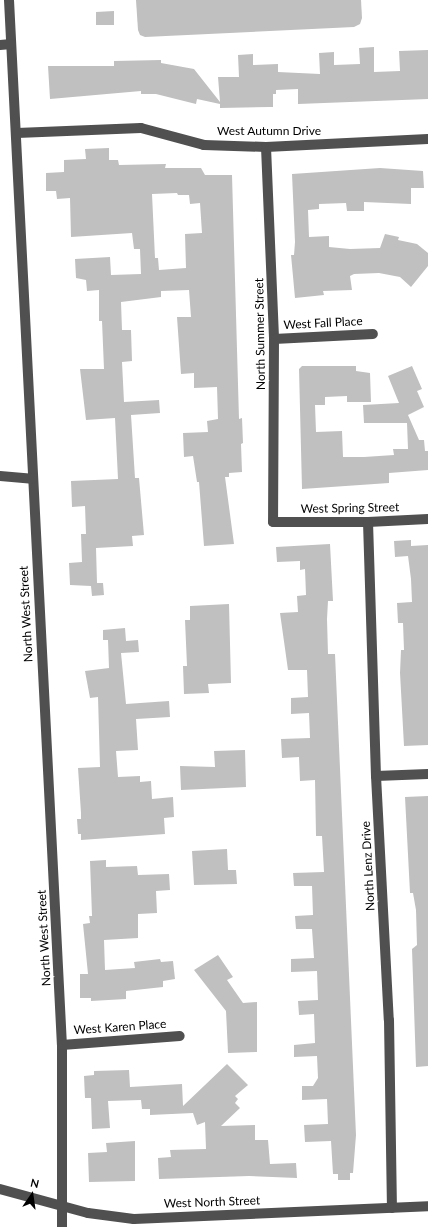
<!DOCTYPE html>
<style>
body{margin:0}
#map{position:relative;width:428px;height:1227px;overflow:hidden;background:#fff;font-family:Lato,sans-serif}
div>[style]{position:absolute}
.building>*{inset:0;background:#c0c0c0}
.minor>*{height:10px;margin:-5px;padding:0 5px;transform-origin:5px;border-radius:5px;background:#505050}
span{translate:-50% -50%;white-space:nowrap;text-align:center;line-height:1.15;-webkit-text-stroke:4px #fff;paint-order:stroke}
.street-label{font-size:12px;color:#000}
.north{position:absolute;left:12px;top:1175px;width:40px;height:40px;-webkit-text-stroke:3px #fff;paint-order:stroke;rotate:13deg;font-size:11px;font-weight:700;line-height:16px;text-align:center;color:#000}
.north::after{content:'';display:block;margin:auto;width:14px;height:18px;background:#000;clip-path:polygon(50% 0,100% 100%,50% 72%,0 100%)}
</style>
<div id="map">
<div class="building">
<i style="clip-path:polygon(136px 0,361px 0,362px 18px,360px 24px,354px 27px,145px 37px,140px 35px,138px 30px)"></i>
<i style="clip-path:polygon(114px 11px,114px 25px,96px 25px,96px 12px)"></i>
<i style="clip-path:polygon(374px 47px,374px 72px,400px 71px,399px 51px,428px 50px,428px 99px,298px 104px,298px 89px,276px 90px,276px 94px,273px 94px,273px 107px,270px 107px,220px 108px,220px 104px,197px 99px,196px 104px,156px 94px,141px 94px,141px 91px,50px 99px,48px 66px,114px 66px,114px 61px,161px 60px,161px 63px,194px 69px,220px 102px,218px 77px,239px 77px,238px 55px,253px 54px,253px 65px,278px 64px,278px 72px,320px 74px,319px 53px,334px 52px,334px 65px,360px 64px,359px 48px)"></i>
<i style="clip-path:polygon(evenodd,109px 148px,109px 160px,118px 160px,119px 165px,166px 164px,165px 168px,201px 168px,205px 175px,232px 175px,239px 419px,242px 418px,243px 443px,241px 444px,242px 472px,229px 473px,229px 477px,225px 477px,234px 544px,204px 546px,199px 482px,197px 482px,193px 456px,184px 457px,183px 433px,208px 432px,207px 421px,218px 419px,217px 387px,194px 388px,194px 373px,181px 374px,177px 317px,191px 317px,189px 290px,161px 291px,161px 297px,121px 302px,122px 330px,131px 330px,132px 361px,122px 362px,124px 402px,159px 400px,160px 413px,131px 415px,135px 478px,139px 478px,144px 535px,132px 536px,133px 546px,96px 548px,97px 583px,103px 583px,104px 595px,92px 596px,91px 586px,70px 585px,69px 563px,82px 562px,81px 534px,86px 534px,85px 506px,72px 507px,71px 481px,118px 479px,115px 418px,86px 420px,80px 369px,104px 369px,102px 321px,99px 321px,99px 290px,87px 291px,86px 280px,76px 278px,75px 259px,110px 257px,111px 275px,141px 274px,140px 249px,134px 249px,132px 233px,71px 237px,70px 198px,57px 199px,56px 191px,46px 191px,46px 173px,64px 172px,64px 160px,86px 159px,85px 149px,109px 148px,177px 193px,178px 195px,189px 195px,190px 204px,200px 203px,202px 233px,185px 234px,186px 268px,159px 270px,158px 258px,155px 258px,152px 194px,177px 193px)"></i>
<i style="clip-path:polygon(380px 168px,423px 171px,424px 188px,411px 188px,411px 204px,364px 202px,364px 211px,347px 211px,346px 203px,319px 204px,319px 209px,308px 210px,309px 237px,329px 236px,329px 247px,350px 249px,380px 248px,385px 234px,399px 237px,398px 240px,417px 244px,428px 253px,428px 266px,411px 287px,400px 277px,379px 273px,354px 274px,350px 276px,352px 290px,323px 291px,324px 295px,295px 298px,291px 255px,294px 255px,295px 242px,292px 174px)"></i>
<i style="clip-path:polygon(302px 366px,356px 366px,356px 371px,370px 373px,371px 402px,347px 402px,347px 396px,325px 397px,325px 405px,315px 405px,316px 432px,342px 431px,343px 457px,364px 457px,394px 455px,393px 449px,408px 449px,407px 423px,364px 423px,363px 405px,399px 403px,388px 376px,412px 366px,422px 389px,417px 391px,424px 407px,408px 415px,419px 440px,424px 440px,425px 451px,428px 451px,428px 470px,389px 473px,389px 483px,302px 489px,299px 369px)"></i>
<i style="clip-path:polygon(411px 540px,411px 546px,428px 545px,428px 745px,404px 746px,400px 673px,401px 650px,404px 650px,403px 623px,398px 623px,397px 603px,412px 602px,411px 579px,408px 556px,395px 557px,394px 541px)"></i>
<i style="clip-path:polygon(330px 544px,333px 601px,328px 601px,327px 619px,328px 654px,335px 654px,356px 1135px,353px 1173px,350px 1173px,350px 1180px,338px 1180px,338px 1174px,333px 1174px,331px 1141px,305px 1142px,304px 1125px,328px 1124px,327px 1099px,302px 1100px,302px 1086px,313px 1086px,318px 1078px,317px 1056px,294px 1057px,294px 1045px,315px 1043px,314px 1014px,299px 1015px,298px 1001px,318px 1000px,317px 971px,291px 972px,291px 959px,314px 958px,312px 929px,296px 929px,295px 916px,313px 915px,312px 886px,294px 886px,293px 873px,324px 872px,322px 836px,316px 836px,315px 780px,300px 781px,299px 757px,282px 758px,281px 739px,310px 738px,309px 713px,291px 714px,291px 698px,308px 697px,307px 670px,288px 670px,280px 613px,298px 612px,297px 596px,306px 595px,305px 569px,300px 570px,300px 561px,277px 562px,276px 547px)"></i>
<i style="clip-path:polygon(229px 604px,231px 683px,208px 684px,209px 693px,184px 694px,183px 666px,187px 666px,185px 620px,190px 620px,190px 606px)"></i>
<i style="clip-path:polygon(125px 628px,126px 641px,138px 640px,139px 652px,121px 653px,126px 704px,169px 701px,170px 717px,136px 719px,138px 750px,116px 751px,118px 777px,140px 776px,140px 782px,151px 781px,152px 799px,173px 797px,174px 817px,164px 818px,165px 834px,81px 840px,81px 834px,78px 834px,77px 819px,81px 819px,81px 813px,78px 768px,100px 767px,98px 697px,90px 698px,85px 671px,109px 668px,108px 640px,103px 640px,103px 630px)"></i>
<i style="clip-path:polygon(245px 750px,246px 787px,181px 790px,180px 766px,215px 767px,214px 751px)"></i>
<i style="clip-path:polygon(428px 796px,428px 1066px,416px 1067px,412px 949px,417px 945px,416px 910px,413px 893px,410px 893px,405px 797px)"></i>
<i style="clip-path:polygon(227px 849px,228px 870px,236px 870px,237px 884px,194px 885px,192px 851px)"></i>
<i style="clip-path:polygon(106px 860px,106px 867px,137px 866px,138px 875px,169px 874px,170px 890px,156px 891px,157px 913px,138px 914px,138px 938px,104px 940px,105px 970px,135px 968px,134px 962px,160px 959px,161px 962px,173px 961px,175px 979px,163px 981px,163px 987px,126px 991px,126px 999px,91px 1001px,91px 998px,80px 998px,80px 974px,88px 974px,83px 924px,90px 923px,89px 916px,92px 916px,90px 861px)"></i>
<i style="clip-path:polygon(218px 955px,233px 977px,227px 980px,243px 1003px,257px 1002px,257px 1052px,228px 1053px,226px 1011px,194px 970px)"></i>
<i style="clip-path:polygon(227px 1064px,248px 1085px,235px 1096px,238px 1099px,235px 1103px,240px 1108px,221px 1126px,255px 1125px,255px 1140px,268px 1140px,270px 1164px,296px 1163px,297px 1178px,249px 1176px,159px 1179px,158px 1158px,171px 1157px,170px 1150px,206px 1149px,205px 1122px,197px 1125px,193px 1113px,150px 1115px,150px 1109px,142px 1109px,141px 1100px,108px 1101px,110px 1128px,92px 1129px,91px 1098px,85px 1098px,84px 1076px,94px 1075px,94px 1071px,129px 1070px,130px 1087px,182px 1084px,183px 1106px)"></i>
<i style="clip-path:polygon(135px 1141px,135px 1181px,89px 1182px,88px 1153px,107px 1152px,106px 1143px)"></i>
</div>
<div class="minor">
<i style="left:9px;top:0;width:1046px;rotate:87.1deg"></i>
<i style="left:62px;top:1045px;width:182px;rotate:90deg"></i>
<i style="left:0;top:45px;width:11px;rotate:-5deg"></i>
<i style="left:17px;top:133px;width:124px;rotate:-2.3deg"></i>
<i style="left:141px;top:128px;width:65px;rotate:15.1deg"></i>
<i style="left:204px;top:145px;width:62px;rotate:1.8deg"></i>
<i style="left:266px;top:147px;width:162px;rotate:-2.8deg"></i>
<i style="left:266px;top:147px;width:192px;rotate:87.6deg"></i>
<i style="left:274px;top:339px;width:183px;rotate:90.3deg"></i>
<i style="left:273px;top:522px;width:95px"></i>
<i style="left:368px;top:522px;width:60px;rotate:-2.9deg"></i>
<i style="left:274px;top:339px;width:99px;rotate:-2.9deg"></i>
<i style="left:0;top:476px;width:32px;rotate:5deg"></i>
<i style="left:368px;top:522px;width:254px;rotate:88.2deg"></i>
<i style="left:376px;top:776px;width:244px;rotate:87deg"></i>
<i style="left:389px;top:1020px;width:188px;rotate:89.1deg"></i>
<i style="left:376px;top:776px;width:52px;rotate:-2.2deg"></i>
<i style="left:62px;top:1045px;width:118px;rotate:-4.4deg"></i>
<i style="left:0;top:1189px;width:91px;rotate:15.3deg"></i>
<i style="left:88px;top:1213px;width:46px;rotate:7.4deg"></i>
<i style="left:134px;top:1219px;width:294px;rotate:-2.5deg"></i>
</div>
<div class="street-label">
<span style="left:269px;top:131px">West Autumn Drive</span>
<span style="left:323px;top:323px;rotate:-3deg">West Fall Place</span>
<span style="left:260px;top:334px;rotate:-91deg">North Summer Street</span>
<span style="left:350px;top:508px;rotate:-1deg">West Spring Street</span>
<span style="left:26px;top:614px;rotate:-93deg">North West Street</span>
<span style="left:368px;top:866px;rotate:-93deg">North Lenz Drive</span>
<span style="left:44px;top:938px;rotate:-93deg">North West Street</span>
<span style="left:120px;top:1027px;rotate:-4deg">West Karen Place</span>
<span style="left:212px;top:1202px;rotate:-2deg">West North Street</span>
</div>
<div class="north">N</div>
</div>
